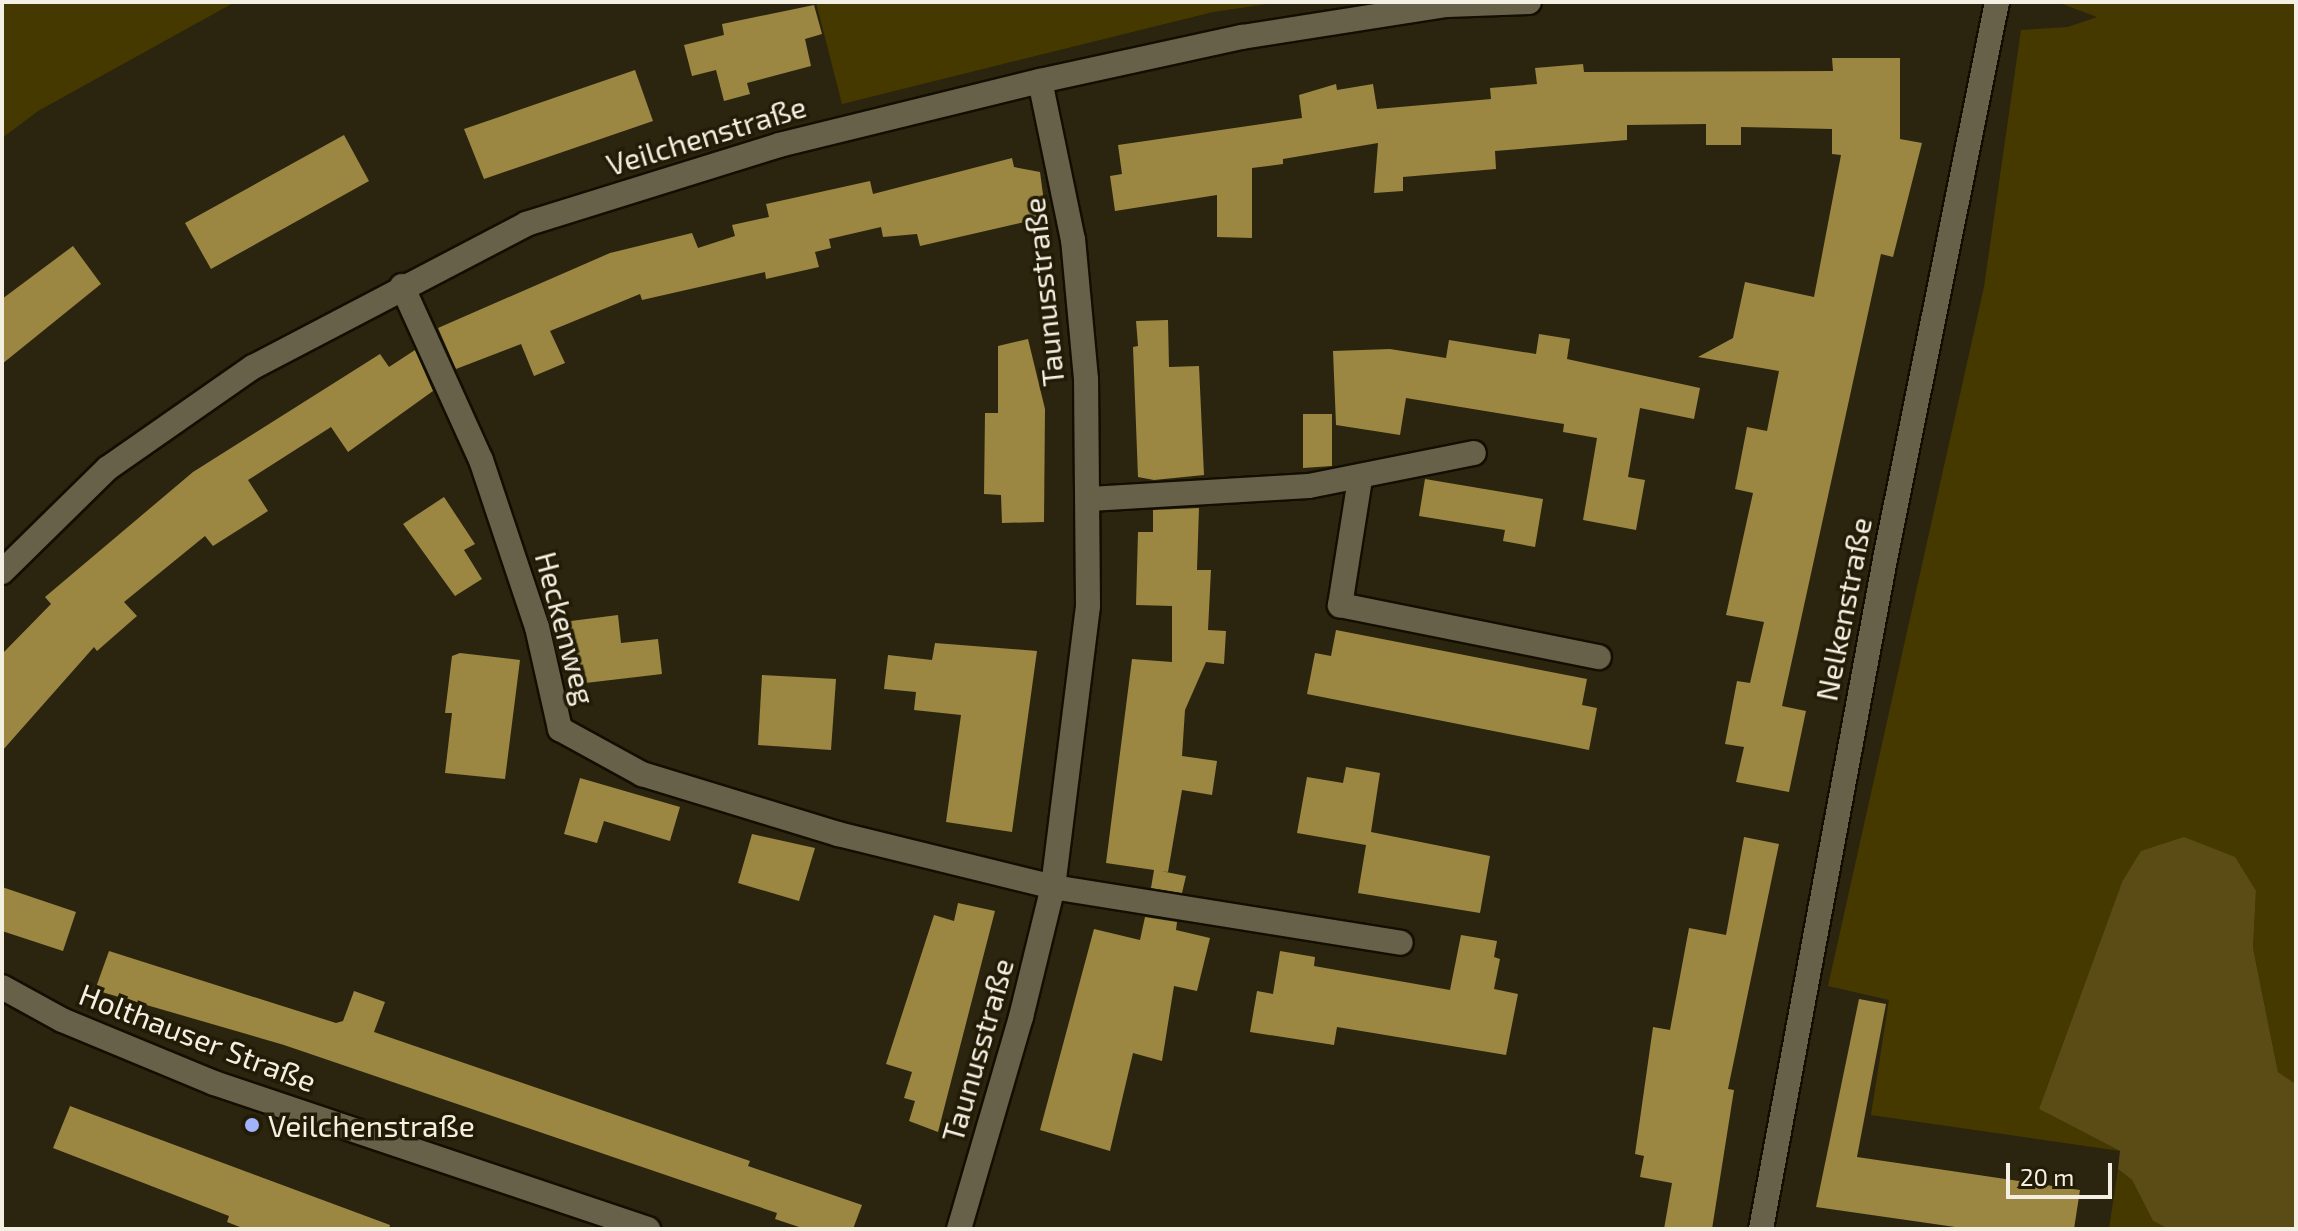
<!DOCTYPE html>
<meta charset="utf-8">
<style>
body{margin:0}
#map{position:relative;width:2298px;height:1231px;overflow:hidden;background:#2b2510;font-family:"Exo 2",sans-serif}
div>[style]{position:absolute}
.green>*{inset:0;background:#463900}
.forest>*{inset:0;background:#5b4c16}
.building>*{inset:0;background:#9b8742}
.roads{filter:drop-shadow(2px 0 #140e00) drop-shadow(-2px 0 #140e00) drop-shadow(0 2px #140e00) drop-shadow(0 -2px #140e00)}
.minor>*{height:24px;margin:-12px;padding:0 12px;transform-origin:12px;border-radius:12px;background:#67614a}
.dots>*{width:22px;height:22px;translate:-50% -50%;box-sizing:border-box;border:4px solid #221c07;border-radius:50%}
span{translate:-50% -50%;white-space:nowrap;text-align:center;line-height:1.15;-webkit-text-stroke:7px #221c07;paint-order:stroke}
.street-label{font-size:30px;color:#f3efe2}
.poi-label{font-size:30px;color:#f3efe2}
.left{translate:0 -50%;text-align:left}
.frame{position:absolute;inset:0;border:4px solid #f3efe2;pointer-events:none}
.scale{position:absolute;left:2006px;top:1163px;width:106px;height:36px;box-sizing:border-box;border:4px solid #f3efe2;border-top:0;padding-left:10px;font-size:24px;line-height:28px;white-space:nowrap;color:#f3efe2;-webkit-text-stroke:6px #221c07;paint-order:stroke}
</style>
<div id="map">
<div class="green">
<i style="clip-path:polygon(2px 2px,235px 2px,38px 111px,2px 138px)"></i>
<i style="clip-path:polygon(816px 2px,1281px 2px,1213px 12px,842px 104px)"></i>
<i style="clip-path:polygon(2057px 2px,2296px 2px,2296px 1084px,2278px 1072px,2253px 948px,2256px 891px,2122px 882px,2039px 1109px,2120px 1151px,1871px 1115px,1889px 1000px,1828px 986px,1984px 287px,2021px 30px,2068px 27px,2097px 17px)"></i>
<i style="clip-path:polygon(2118px 1169px,2132px 1180px,2153px 1221px,2169px 1229px,2109px 1229px)"></i>
</div>
<div class="forest">
<i style="clip-path:polygon(2184px 837px,2235px 857px,2256px 891px,2253px 948px,2278px 1072px,2296px 1084px,2296px 1229px,2169px 1229px,2153px 1221px,2132px 1180px,2118px 1169px,2120px 1151px,2039px 1109px,2122px 882px,2141px 851px)"></i>
</div>
<div class="building">
<i style="clip-path:polygon(814px 5px,822px 34px,805px 39px,811px 66px,747px 83px,750px 94px,724px 101px,716px 70px,692px 76px,684px 45px,724px 35px,722px 24px)"></i>
<i style="clip-path:polygon(1832px 58px,1900px 58px,1900px 139px,1922px 143px,1893px 257px,1881px 254px,1782px 706px,1806px 711px,1789px 792px,1736px 782px,1744px 747px,1725px 744px,1737px 681px,1750px 683px,1764px 622px,1726px 615px,1753px 493px,1735px 489px,1747px 427px,1767px 431px,1779px 371px,1698px 357px,1733px 338px,1745px 282px,1814px 297px,1841px 155px,1832px 154px,1832px 129px,1741px 127px,1741px 145px,1706px 145px,1706px 124px,1627px 125px,1627px 140px,1495px 151px,1496px 169px,1403px 177px,1403px 191px,1374px 193px,1378px 143px,1283px 159px,1283px 164px,1252px 168px,1252px 238px,1217px 237px,1217px 195px,1115px 211px,1110px 176px,1122px 174px,1118px 145px,1302px 118px,1299px 95px,1336px 84px,1337px 90px,1373px 84px,1377px 109px,1491px 99px,1490px 88px,1537px 84px,1535px 68px,1583px 64px,1584px 72px,1833px 71px)"></i>
<i style="clip-path:polygon(635px 70px,653px 121px,484px 179px,464px 129px)"></i>
<i style="clip-path:polygon(344px 135px,369px 181px,211px 269px,185px 223px)"></i>
<i style="clip-path:polygon(1012px 158px,1014px 167px,1040px 172px,1046px 217px,920px 246px,917px 234px,883px 237px,881px 227px,829px 239px,831px 248px,815px 252px,819px 267px,766px 279px,765px 272px,642px 300px,640px 294px,550px 331px,565px 363px,534px 376px,521px 344px,456px 369px,438px 328px,610px 253px,692px 233px,698px 248px,735px 236px,732px 225px,769px 217px,766px 204px,870px 181px,873px 194px)"></i>
<i style="clip-path:polygon(73px 246px,101px 284px,2px 364px,2px 299px)"></i>
<i style="clip-path:polygon(1168px 320px,1169px 367px,1199px 366px,1204px 475px,1154px 480px,1138px 477px,1133px 347px,1138px 346px,1136px 321px)"></i>
<i style="clip-path:polygon(1539px 334px,1570px 339px,1567px 359px,1700px 388px,1694px 419px,1640px 408px,1628px 477px,1645px 480px,1636px 530px,1583px 520px,1597px 438px,1563px 432px,1564px 424px,1406px 398px,1400px 435px,1336px 425px,1333px 351px,1390px 349px,1446px 358px,1449px 340px,1536px 354px)"></i>
<i style="clip-path:polygon(1028px 339px,1045px 409px,1044px 522px,1002px 523px,1001px 495px,984px 494px,985px 413px,998px 413px,998px 346px)"></i>
<i style="clip-path:polygon(415px 350px,433px 391px,348px 452px,331px 427px,248px 480px,268px 511px,213px 546px,205px 536px,124px 602px,137px 616px,97px 651px,94px 647px,2px 751px,2px 654px,51px 604px,45px 597px,193px 472px,380px 354px,389px 367px)"></i>
<i style="clip-path:polygon(1303px 414px,1332px 414px,1332px 466px,1303px 468px)"></i>
<i style="clip-path:polygon(1425px 479px,1543px 499px,1535px 547px,1503px 541px,1505px 530px,1419px 516px)"></i>
<i style="clip-path:polygon(444px 497px,475px 544px,464px 550px,482px 579px,455px 596px,403px 524px)"></i>
<i style="clip-path:polygon(1199px 508px,1197px 570px,1211px 570px,1208px 630px,1226px 631px,1224px 664px,1206px 662px,1185px 710px,1182px 756px,1217px 761px,1212px 795px,1182px 790px,1168px 872px,1161px 871px,1186px 876px,1182px 893px,1151px 888px,1154px 870px,1106px 863px,1132px 659px,1172px 662px,1172px 606px,1136px 605px,1138px 532px,1153px 532px,1153px 510px)"></i>
<i style="clip-path:polygon(618px 615px,621px 643px,658px 639px,662px 674px,577px 684px,575px 662px,568px 662px,563px 622px)"></i>
<i style="clip-path:polygon(1336px 630px,1587px 679px,1582px 705px,1597px 708px,1589px 750px,1307px 694px,1315px 653px,1331px 656px)"></i>
<i style="clip-path:polygon(935px 643px,1037px 651px,1012px 832px,946px 822px,961px 715px,914px 710px,916px 692px,884px 689px,888px 655px,932px 660px)"></i>
<i style="clip-path:polygon(460px 653px,520px 660px,505px 779px,445px 773px,452px 713px,445px 713px,452px 656px)"></i>
<i style="clip-path:polygon(762px 675px,836px 679px,831px 750px,758px 745px)"></i>
<i style="clip-path:polygon(1346px 767px,1380px 773px,1371px 832px,1490px 856px,1480px 913px,1358px 893px,1366px 845px,1297px 833px,1307px 777px,1343px 783px)"></i>
<i style="clip-path:polygon(580px 778px,680px 807px,670px 841px,604px 821px,597px 843px,564px 834px)"></i>
<i style="clip-path:polygon(752px 834px,815px 848px,799px 901px,738px 883px)"></i>
<i style="clip-path:polygon(1744px 837px,1779px 844px,1728px 1089px,1734px 1090px,1712px 1229px,1664px 1229px,1672px 1183px,1640px 1177px,1644px 1156px,1635px 1154px,1653px 1027px,1670px 1030px,1689px 928px,1726px 935px)"></i>
<i style="clip-path:polygon(2px 887px,76px 912px,63px 951px,2px 931px)"></i>
<i style="clip-path:polygon(958px 903px,995px 911px,938px 1132px,909px 1121px,915px 1101px,904px 1098px,912px 1072px,886px 1064px,934px 915px,954px 921px)"></i>
<i style="clip-path:polygon(1145px 917px,1177px 922px,1176px 930px,1210px 938px,1197px 991px,1174px 986px,1162px 1061px,1133px 1053px,1110px 1151px,1040px 1130px,1094px 929px,1140px 940px)"></i>
<i style="clip-path:polygon(1461px 935px,1497px 941px,1494px 957px,1500px 959px,1494px 989px,1518px 994px,1506px 1055px,1337px 1027px,1334px 1045px,1250px 1032px,1257px 991px,1273px 994px,1280px 951px,1315px 957px,1314px 966px,1450px 990px)"></i>
<i style="clip-path:polygon(109px 951px,336px 1023px,343px 1021px,354px 991px,385px 1002px,374px 1032px,750px 1161px,748px 1166px,862px 1205px,853px 1229px,805px 1229px,775px 1219px,777px 1213px,284px 1045px,95px 990px)"></i>
<i style="clip-path:polygon(1859px 999px,1886px 1004px,1857px 1157px,2080px 1190px,2074px 1229px,1969px 1229px,1816px 1207px)"></i>
<i style="clip-path:polygon(70px 1106px,390px 1225px,389px 1229px,245px 1229px,227px 1222px,229px 1216px,53px 1148px)"></i>
</div>
<div class="roads">
<div class="minor">
<i style="left:402px;top:286px;width:191px;rotate:65.6deg"></i>
<i style="left:481px;top:460px;width:176px;rotate:71.5deg"></i>
<i style="left:537px;top:627px;width:105px;rotate:77.3deg"></i>
<i style="left:560px;top:729px;width:94px;rotate:28.8deg"></i>
<i style="left:642px;top:774px;width:205px;rotate:17deg"></i>
<i style="left:838px;top:834px;width:221px;rotate:13.8deg"></i>
<i style="left:1053px;top:887px;width:352px;rotate:9.1deg"></i>
<i style="left:1360px;top:479px;width:128px;rotate:99deg"></i>
<i style="left:1340px;top:605px;width:264px;rotate:11.4deg"></i>
<i style="left:1090px;top:499px;width:219px;rotate:-3.4deg"></i>
<i style="left:1309px;top:486px;width:168px;rotate:-11.3deg"></i>
<i style="left:2px;top:572px;width:148px;rotate:-44.5deg"></i>
<i style="left:108px;top:468px;width:177px;rotate:-34.9deg"></i>
<i style="left:253px;top:367px;width:308px;rotate:-27.6deg"></i>
<i style="left:526px;top:224px;width:265px;rotate:-17.3deg"></i>
<i style="left:779px;top:145px;width:269px;rotate:-13.8deg"></i>
<i style="left:1040px;top:81px;width:207px;rotate:-12.3deg"></i>
<i style="left:1242px;top:37px;width:207px;rotate:-8.9deg"></i>
<i style="left:1447px;top:5px;width:82px;rotate:-2.1deg"></i>
<i style="left:2px;top:987px;width:68px;rotate:28.8deg"></i>
<i style="left:62px;top:1020px;width:165px;rotate:22.5deg"></i>
<i style="left:214px;top:1083px;width:458px;rotate:18.6deg"></i>
<i style="left:959px;top:1229px;width:221px;rotate:-73.7deg"></i>
<i style="left:1021px;top:1017px;width:134px;rotate:-76.2deg"></i>
<i style="left:1053px;top:887px;width:283px;rotate:-82.9deg"></i>
<i style="left:1088px;top:606px;width:227px;rotate:-90.5deg"></i>
<i style="left:1086px;top:379px;width:140px;rotate:-95.3deg"></i>
<i style="left:1073px;top:240px;width:162px;rotate:-101.7deg"></i>
<i style="left:1761px;top:1229px;width:686px;rotate:-79.51deg"></i>
<i style="left:1886px;top:554px;width:563px;rotate:-78.63deg"></i>
</div>
</div>
<div class="dots">
<i style="left:252px;top:1125px;background:#a1b3fd"></i>
</div>
<div class="street-label">
<span style="left:706px;top:135px;rotate:-17deg">Veilchenstraße</span>
<span style="left:1043px;top:292px;rotate:-96deg">Taunusstraße</span>
<span style="left:1843px;top:609px;rotate:-79deg">Nelkenstraße</span>
<span style="left:566px;top:628px;rotate:75deg">Heckenweg</span>
<span style="left:198px;top:1037px;rotate:21deg">Holthauser Straße</span>
<span style="left:977px;top:1050px;rotate:-74deg">Taunusstraße</span>
</div>
<div class="poi-label">
<span class="left" style="left:268px;top:1125px">Veilchenstraße</span>
</div>
<div class="frame"></div>
<div class="scale">20 m</div>
</div>
